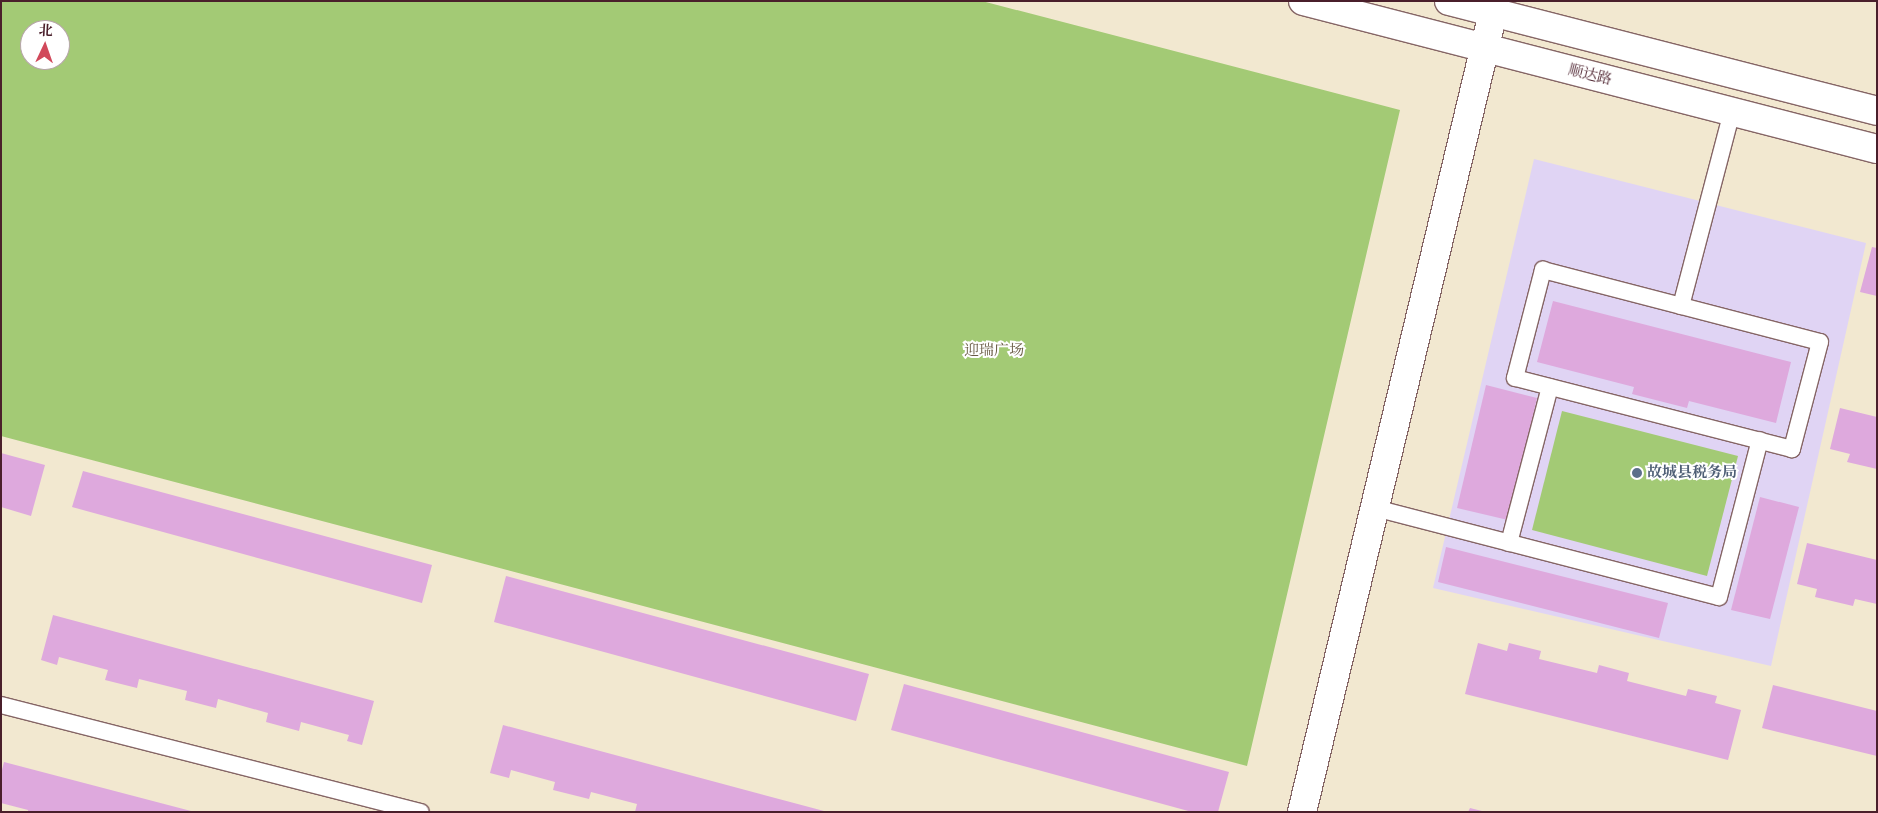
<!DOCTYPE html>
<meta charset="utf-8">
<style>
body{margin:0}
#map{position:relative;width:1878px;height:813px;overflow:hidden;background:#f2e8d0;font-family:"IM FELL French Canon","Noto Serif SC",serif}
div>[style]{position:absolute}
.built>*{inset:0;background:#e0d4f4}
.green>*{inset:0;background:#a3ca75}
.building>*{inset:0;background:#dea9dd}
.roads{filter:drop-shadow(1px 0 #856565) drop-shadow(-1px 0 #856565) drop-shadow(0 1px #856565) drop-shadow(0 -1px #856565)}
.lane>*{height:16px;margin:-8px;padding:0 8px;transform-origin:8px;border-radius:8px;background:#fff}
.secondary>*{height:28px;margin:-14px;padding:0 14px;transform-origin:14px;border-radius:14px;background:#fff}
.dots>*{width:14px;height:14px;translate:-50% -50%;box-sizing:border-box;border:2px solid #fff;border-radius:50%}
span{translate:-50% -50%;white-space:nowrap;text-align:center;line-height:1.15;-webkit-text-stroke:4px #fff;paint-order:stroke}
.street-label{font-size:15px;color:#4a1f2b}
.park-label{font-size:15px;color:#695b45}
.service-label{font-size:15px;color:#4e5e75;font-weight:700}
.left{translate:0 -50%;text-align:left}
.frame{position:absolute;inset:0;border:2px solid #4a1f2b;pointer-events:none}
.north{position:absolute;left:20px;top:20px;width:50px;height:50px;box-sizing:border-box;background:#fff;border:1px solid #b7a5aa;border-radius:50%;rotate:3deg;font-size:14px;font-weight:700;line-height:20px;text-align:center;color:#4a1f2b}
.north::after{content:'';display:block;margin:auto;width:18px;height:22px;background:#d1495b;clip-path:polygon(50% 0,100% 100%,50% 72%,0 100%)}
</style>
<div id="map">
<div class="built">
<i style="clip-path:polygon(1534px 159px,1866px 243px,1771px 666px,1433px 588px)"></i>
</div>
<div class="green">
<i style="clip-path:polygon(evenodd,1px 1px,982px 1px,1400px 110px,1247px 766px,1px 436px,1px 1px,30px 30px,60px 30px,60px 60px,30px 60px,30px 30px)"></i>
<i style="clip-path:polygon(1562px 411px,1738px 456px,1707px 576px,1532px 530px)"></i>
</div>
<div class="building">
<i style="clip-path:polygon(1872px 247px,1877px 248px,1877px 296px,1860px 292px)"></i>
<i style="clip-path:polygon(1553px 301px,1791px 362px,1776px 423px,1689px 401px,1687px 408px,1632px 394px,1634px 387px,1537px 362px)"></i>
<i style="clip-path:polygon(1486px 385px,1537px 398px,1508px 520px,1457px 508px)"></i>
<i style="clip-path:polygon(1840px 408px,1877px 417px,1877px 469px,1847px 462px,1850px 454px,1830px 449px)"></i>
<i style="clip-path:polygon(1px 453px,45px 465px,31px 516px,1px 507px)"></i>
<i style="clip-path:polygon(83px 471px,432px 565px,422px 603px,72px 507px)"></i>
<i style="clip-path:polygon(1760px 497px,1799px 507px,1770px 619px,1731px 610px)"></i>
<i style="clip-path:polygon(1807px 543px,1877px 560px,1877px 604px,1855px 599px,1853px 606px,1815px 597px,1817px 589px,1797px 584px)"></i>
<i style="clip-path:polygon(1446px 547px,1668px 603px,1659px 638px,1438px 582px)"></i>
<i style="clip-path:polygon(506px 576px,869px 674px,856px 721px,494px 622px)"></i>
<i style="clip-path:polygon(53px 615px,374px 701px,362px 745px,347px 741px,349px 735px,301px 722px,299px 731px,266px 722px,268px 713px,218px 699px,216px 708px,185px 700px,187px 691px,139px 679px,137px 688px,105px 680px,108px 670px,59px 657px,57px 665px,41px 660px)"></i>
<i style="clip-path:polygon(1478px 643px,1507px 651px,1509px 643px,1541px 651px,1539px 659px,1597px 673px,1599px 665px,1629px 673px,1627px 681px,1686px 696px,1688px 689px,1717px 696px,1715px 703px,1741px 710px,1728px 760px,1465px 694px)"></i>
<i style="clip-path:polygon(904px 684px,1229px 772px,1218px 812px,1192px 812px,891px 730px)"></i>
<i style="clip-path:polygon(1773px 685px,1877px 711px,1877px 756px,1762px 728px)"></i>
<i style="clip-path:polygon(503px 725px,824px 811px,824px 812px,635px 812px,637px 804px,591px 792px,589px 799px,553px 790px,555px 782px,511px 770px,509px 778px,490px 773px)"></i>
<i style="clip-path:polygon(4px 762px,191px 811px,191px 812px,28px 812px,28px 810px,1px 803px,1px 774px)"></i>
<i style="clip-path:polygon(1470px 808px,1482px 811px,1482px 812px,1468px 812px)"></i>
</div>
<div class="roads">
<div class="lane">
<i style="left:1543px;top:270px;width:286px;rotate:14.6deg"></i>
<i style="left:1820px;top:342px;width:111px;rotate:104.7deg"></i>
<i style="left:1792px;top:449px;width:286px;rotate:-165.6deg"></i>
<i style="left:1515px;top:378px;width:112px;rotate:-75.5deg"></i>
<i style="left:1681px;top:306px;width:201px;rotate:-75.3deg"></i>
<i style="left:1375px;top:508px;width:355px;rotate:14.5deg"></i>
<i style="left:1719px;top:597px;width:162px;rotate:-75.4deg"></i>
<i style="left:1509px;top:543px;width:161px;rotate:-75.3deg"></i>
<i style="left:1px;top:705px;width:433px;rotate:14.3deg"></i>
</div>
<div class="secondary">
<i style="left:1303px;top:1px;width:593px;rotate:14.46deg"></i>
<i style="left:1449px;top:1px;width:442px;rotate:14.4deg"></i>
<i style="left:1302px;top:812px;width:822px;rotate:-76.56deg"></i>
</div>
</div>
<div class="dots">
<i style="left:1637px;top:473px;background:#5c6f8a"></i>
</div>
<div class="street-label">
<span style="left:1590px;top:75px;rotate:14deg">顺达路</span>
</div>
<div class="park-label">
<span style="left:994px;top:351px">迎瑞广场</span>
</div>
<div class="service-label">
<span class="left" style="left:1647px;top:473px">故城县税务局</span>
</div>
<div class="frame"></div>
<div class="north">北</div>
</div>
